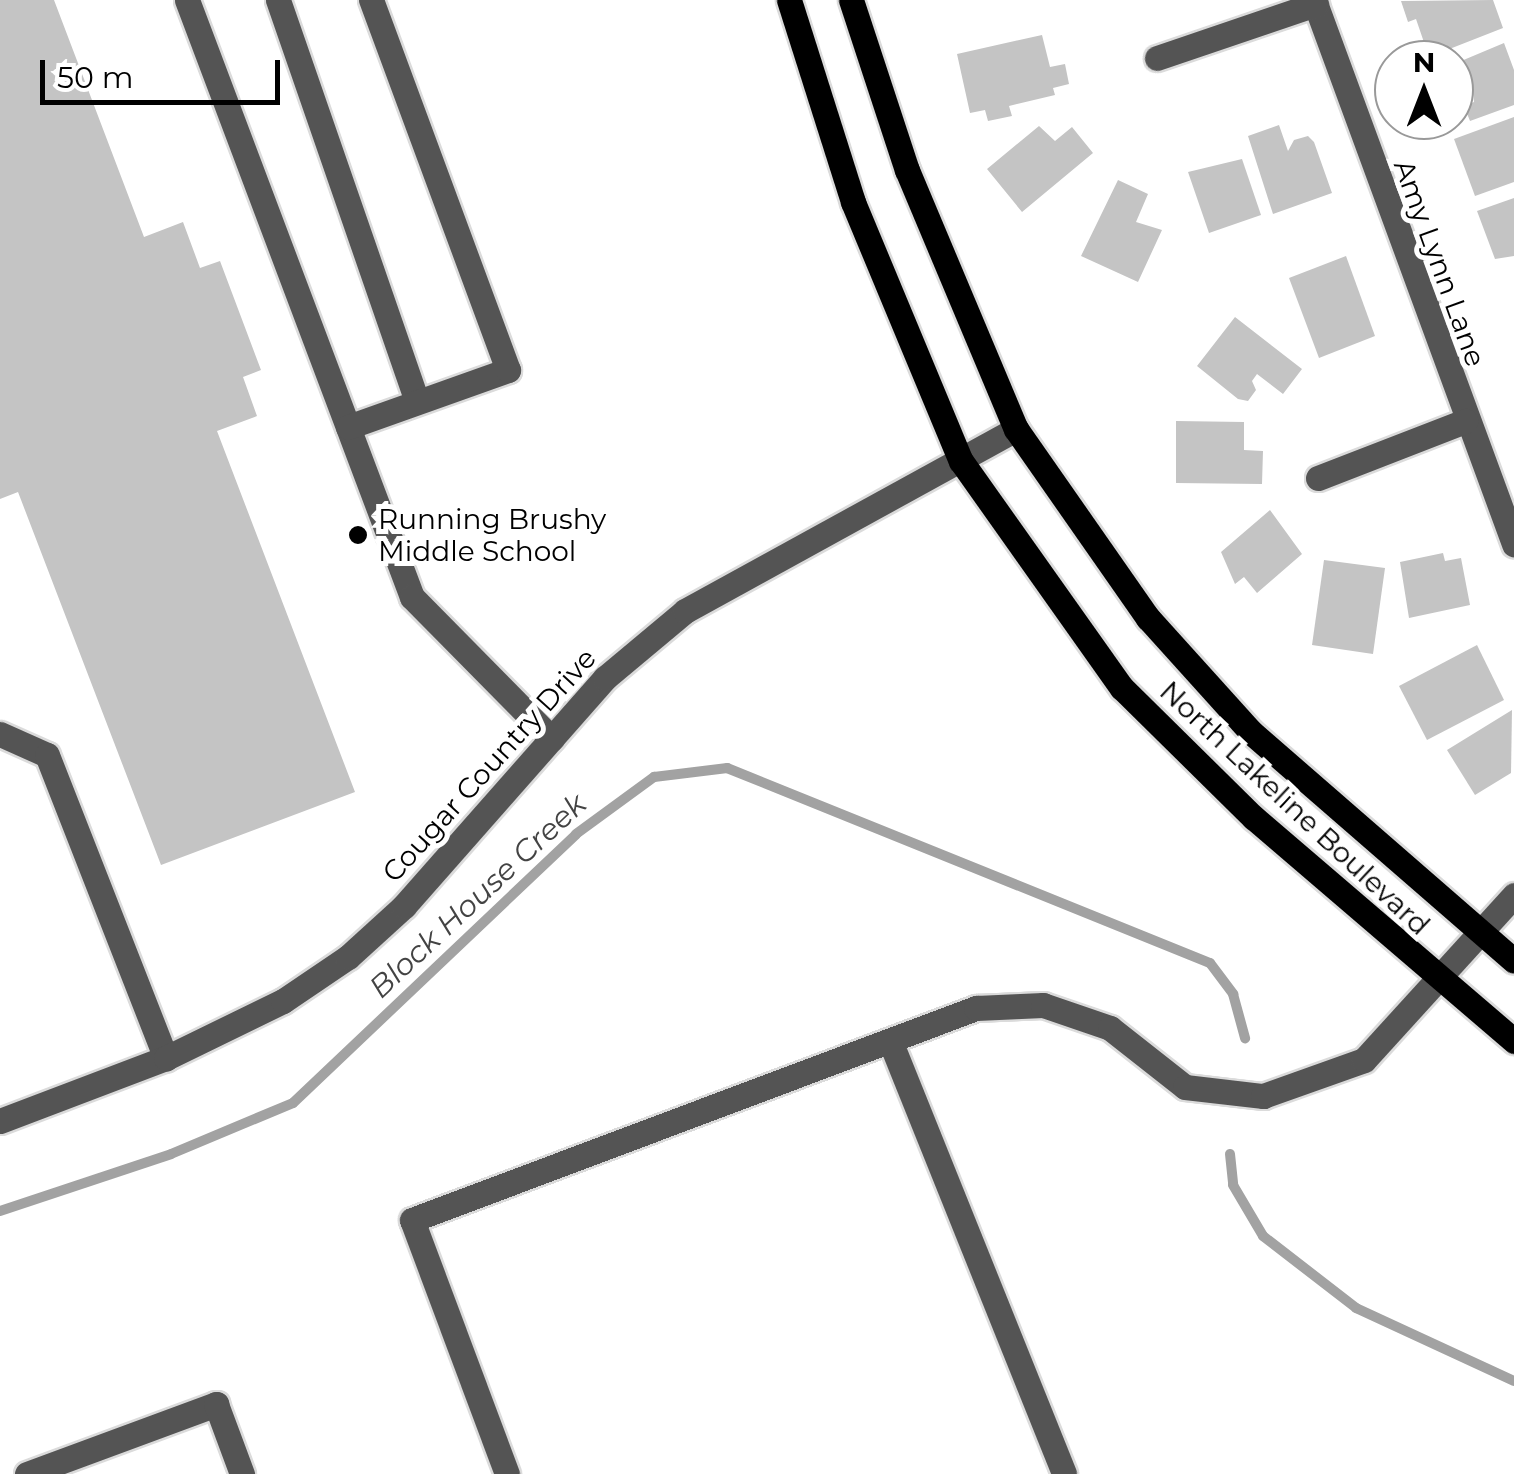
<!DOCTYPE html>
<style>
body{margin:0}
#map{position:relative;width:1514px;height:1474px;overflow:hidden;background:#fff;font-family:Montserrat,sans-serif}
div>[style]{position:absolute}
.stream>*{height:10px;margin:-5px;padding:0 5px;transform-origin:5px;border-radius:5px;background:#a2a2a2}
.building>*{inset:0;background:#c4c4c4}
.roads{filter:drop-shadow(2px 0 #dbdbdb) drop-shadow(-2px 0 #dbdbdb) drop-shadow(0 2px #dbdbdb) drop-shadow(0 -2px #dbdbdb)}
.minor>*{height:25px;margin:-12.5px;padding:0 12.5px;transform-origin:12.5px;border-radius:12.5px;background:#545454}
.major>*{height:25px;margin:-12.5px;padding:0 12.5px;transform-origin:12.5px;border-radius:12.5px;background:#000}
.dots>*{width:28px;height:28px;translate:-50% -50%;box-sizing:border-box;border:5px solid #fff;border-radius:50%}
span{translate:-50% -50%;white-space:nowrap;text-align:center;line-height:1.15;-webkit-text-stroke:10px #fff;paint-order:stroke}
.street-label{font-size:28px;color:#000}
.poi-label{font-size:28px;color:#000}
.left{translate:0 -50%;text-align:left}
.water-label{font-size:30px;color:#434343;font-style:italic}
.north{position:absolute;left:1374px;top:40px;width:100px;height:100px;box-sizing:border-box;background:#fff;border:2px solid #999;border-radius:50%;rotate:0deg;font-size:28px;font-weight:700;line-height:40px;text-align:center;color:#000}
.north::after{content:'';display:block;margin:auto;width:35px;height:45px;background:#000;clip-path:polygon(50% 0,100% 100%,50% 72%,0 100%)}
.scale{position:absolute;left:40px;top:60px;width:240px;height:45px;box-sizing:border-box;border:5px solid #000;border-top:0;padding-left:12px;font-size:30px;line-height:35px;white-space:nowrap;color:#000;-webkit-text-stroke:8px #fff;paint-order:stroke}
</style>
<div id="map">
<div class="stream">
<i style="left:1230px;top:1154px;width:31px;rotate:84deg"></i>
<i style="left:1233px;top:1185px;width:59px;rotate:59.5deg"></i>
<i style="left:1263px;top:1236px;width:118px;rotate:37.7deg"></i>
<i style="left:1356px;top:1308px;width:174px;rotate:24.8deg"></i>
<i style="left:0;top:1211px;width:180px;rotate:-18.4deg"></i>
<i style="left:171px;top:1154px;width:132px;rotate:-22.7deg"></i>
<i style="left:293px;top:1103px;width:390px;rotate:-43.5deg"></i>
<i style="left:576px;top:834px;width:97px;rotate:-36.2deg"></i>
<i style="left:654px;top:777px;width:74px;rotate:-7deg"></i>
<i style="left:727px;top:768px;width:521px;rotate:21.99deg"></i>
<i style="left:1210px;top:963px;width:39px;rotate:53deg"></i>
<i style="left:1233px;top:994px;width:46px;rotate:74.7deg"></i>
</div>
<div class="building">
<i style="clip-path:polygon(0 0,54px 0,144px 237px,183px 222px,200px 268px,220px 261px,261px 370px,243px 377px,257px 416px,217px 431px,355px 792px,161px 865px,18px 492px,0 499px)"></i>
<i style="clip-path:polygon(1493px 0,1503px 28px,1429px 57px,1416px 19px,1408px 22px,1401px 1px)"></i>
<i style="clip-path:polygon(1042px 35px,1050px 67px,1065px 64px,1069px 84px,1053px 88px,1055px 95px,1009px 106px,1012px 116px,988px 121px,985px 110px,970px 113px,957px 54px)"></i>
<i style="clip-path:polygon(1504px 43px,1514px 70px,1514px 105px,1470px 121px,1464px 106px,1474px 102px,1473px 90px,1454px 92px,1454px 64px)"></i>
<i style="clip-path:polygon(1514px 117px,1514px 182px,1475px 196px,1454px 139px)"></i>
<i style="clip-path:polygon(1279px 125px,1288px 151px,1294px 140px,1308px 136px,1314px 142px,1332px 193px,1273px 214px,1248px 136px)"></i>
<i style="clip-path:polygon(1039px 126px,1055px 141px,1072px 127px,1093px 153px,1022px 212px,987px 169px)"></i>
<i style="clip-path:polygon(1242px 159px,1261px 215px,1209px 233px,1188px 172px)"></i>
<i style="clip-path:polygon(1118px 180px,1148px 194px,1136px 222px,1162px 230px,1138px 282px,1081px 256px)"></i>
<i style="clip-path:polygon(1514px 198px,1514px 256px,1495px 259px,1477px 211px)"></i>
<i style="clip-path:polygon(1346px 256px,1375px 336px,1319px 358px,1289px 278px)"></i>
<i style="clip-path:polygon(1235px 317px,1302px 369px,1283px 394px,1257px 374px,1252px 381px,1256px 390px,1248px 401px,1238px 399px,1197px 366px)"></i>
<i style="clip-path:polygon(1176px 421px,1244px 422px,1244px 450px,1263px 451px,1262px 484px,1176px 483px)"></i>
<i style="clip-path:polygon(1270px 510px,1302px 554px,1257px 593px,1244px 577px,1235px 584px,1221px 552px)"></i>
<i style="clip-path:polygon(1443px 553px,1445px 561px,1461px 558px,1470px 605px,1409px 618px,1400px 562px)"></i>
<i style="clip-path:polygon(1324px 560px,1385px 568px,1373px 654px,1312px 645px)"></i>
<i style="clip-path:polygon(1477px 645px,1504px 700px,1427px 740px,1399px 686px)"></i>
<i style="clip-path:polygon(1512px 710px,1511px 773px,1475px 795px,1447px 750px)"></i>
</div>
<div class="roads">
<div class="minor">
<i style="left:187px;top:0;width:638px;rotate:69.35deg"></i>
<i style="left:412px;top:597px;width:199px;rotate:45.4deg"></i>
<i style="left:278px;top:0;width:425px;rotate:70.9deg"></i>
<i style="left:1314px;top:0;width:580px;rotate:69.81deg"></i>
<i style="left:1157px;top:58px;width:168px;rotate:-18.8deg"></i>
<i style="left:348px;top:427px;width:170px;rotate:-19.6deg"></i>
<i style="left:508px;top:370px;width:395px;rotate:-110.3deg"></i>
<i style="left:1318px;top:478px;width:158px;rotate:-21.2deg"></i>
<i style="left:0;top:734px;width:51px;rotate:24.1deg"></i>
<i style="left:47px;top:755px;width:326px;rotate:68.6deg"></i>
<i style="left:891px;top:1043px;width:464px;rotate:68.1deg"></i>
<i style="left:0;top:1121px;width:178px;rotate:-20.8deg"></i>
<i style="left:166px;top:1058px;width:130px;rotate:-26deg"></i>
<i style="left:283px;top:1001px;width:78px;rotate:-34.1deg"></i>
<i style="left:348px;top:957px;width:76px;rotate:-42.3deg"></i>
<i style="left:404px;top:906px;width:304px;rotate:-48.6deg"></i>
<i style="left:605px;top:678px;width:104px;rotate:-39.9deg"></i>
<i style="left:685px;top:611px;width:378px;rotate:-28.8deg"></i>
<i style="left:27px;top:1474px;width:202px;rotate:-20.3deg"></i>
<i style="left:216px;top:1404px;width:75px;rotate:69.6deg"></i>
<i style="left:507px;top:1474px;width:271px;rotate:-110.5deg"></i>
<i style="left:412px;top:1220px;width:603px;rotate:-20.6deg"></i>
<i style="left:976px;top:1008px;width:67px;rotate:-2.6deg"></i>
<i style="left:1043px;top:1005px;width:71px;rotate:18.9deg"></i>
<i style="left:1110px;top:1028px;width:95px;rotate:38.2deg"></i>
<i style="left:1185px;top:1087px;width:79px;rotate:6.6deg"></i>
<i style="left:1263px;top:1096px;width:107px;rotate:-19.6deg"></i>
<i style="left:1364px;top:1060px;width:223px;rotate:-47.7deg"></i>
</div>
<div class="major">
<i style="left:789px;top:0;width:212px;rotate:72.4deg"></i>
<i style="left:853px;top:202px;width:281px;rotate:67.4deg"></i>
<i style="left:961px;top:461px;width:278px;rotate:54.7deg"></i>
<i style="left:1122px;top:688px;width:185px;rotate:44.6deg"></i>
<i style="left:1254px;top:818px;width:343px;rotate:40.6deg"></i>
<i style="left:851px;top:0;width:179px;rotate:71.8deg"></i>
<i style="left:907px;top:170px;width:281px;rotate:67.2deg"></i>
<i style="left:1016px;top:429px;width:231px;rotate:55.1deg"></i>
<i style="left:1148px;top:618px;width:155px;rotate:47.9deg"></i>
<i style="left:1252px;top:733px;width:347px;rotate:41deg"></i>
</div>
</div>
<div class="dots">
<i style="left:358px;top:535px;background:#000"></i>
</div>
<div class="street-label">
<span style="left:1440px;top:263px;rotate:70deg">Amy Lynn Lane</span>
<span style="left:489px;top:765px;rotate:-48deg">Cougar Country Drive</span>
<span style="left:1295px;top:808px;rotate:43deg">North Lakeline Boulevard</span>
</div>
<div class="poi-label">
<span class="left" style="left:378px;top:535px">Running Brushy<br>Middle School</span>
</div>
<div class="water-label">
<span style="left:478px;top:896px;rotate:-43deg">Block House Creek</span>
</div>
<div class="north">N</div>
<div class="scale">50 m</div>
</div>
